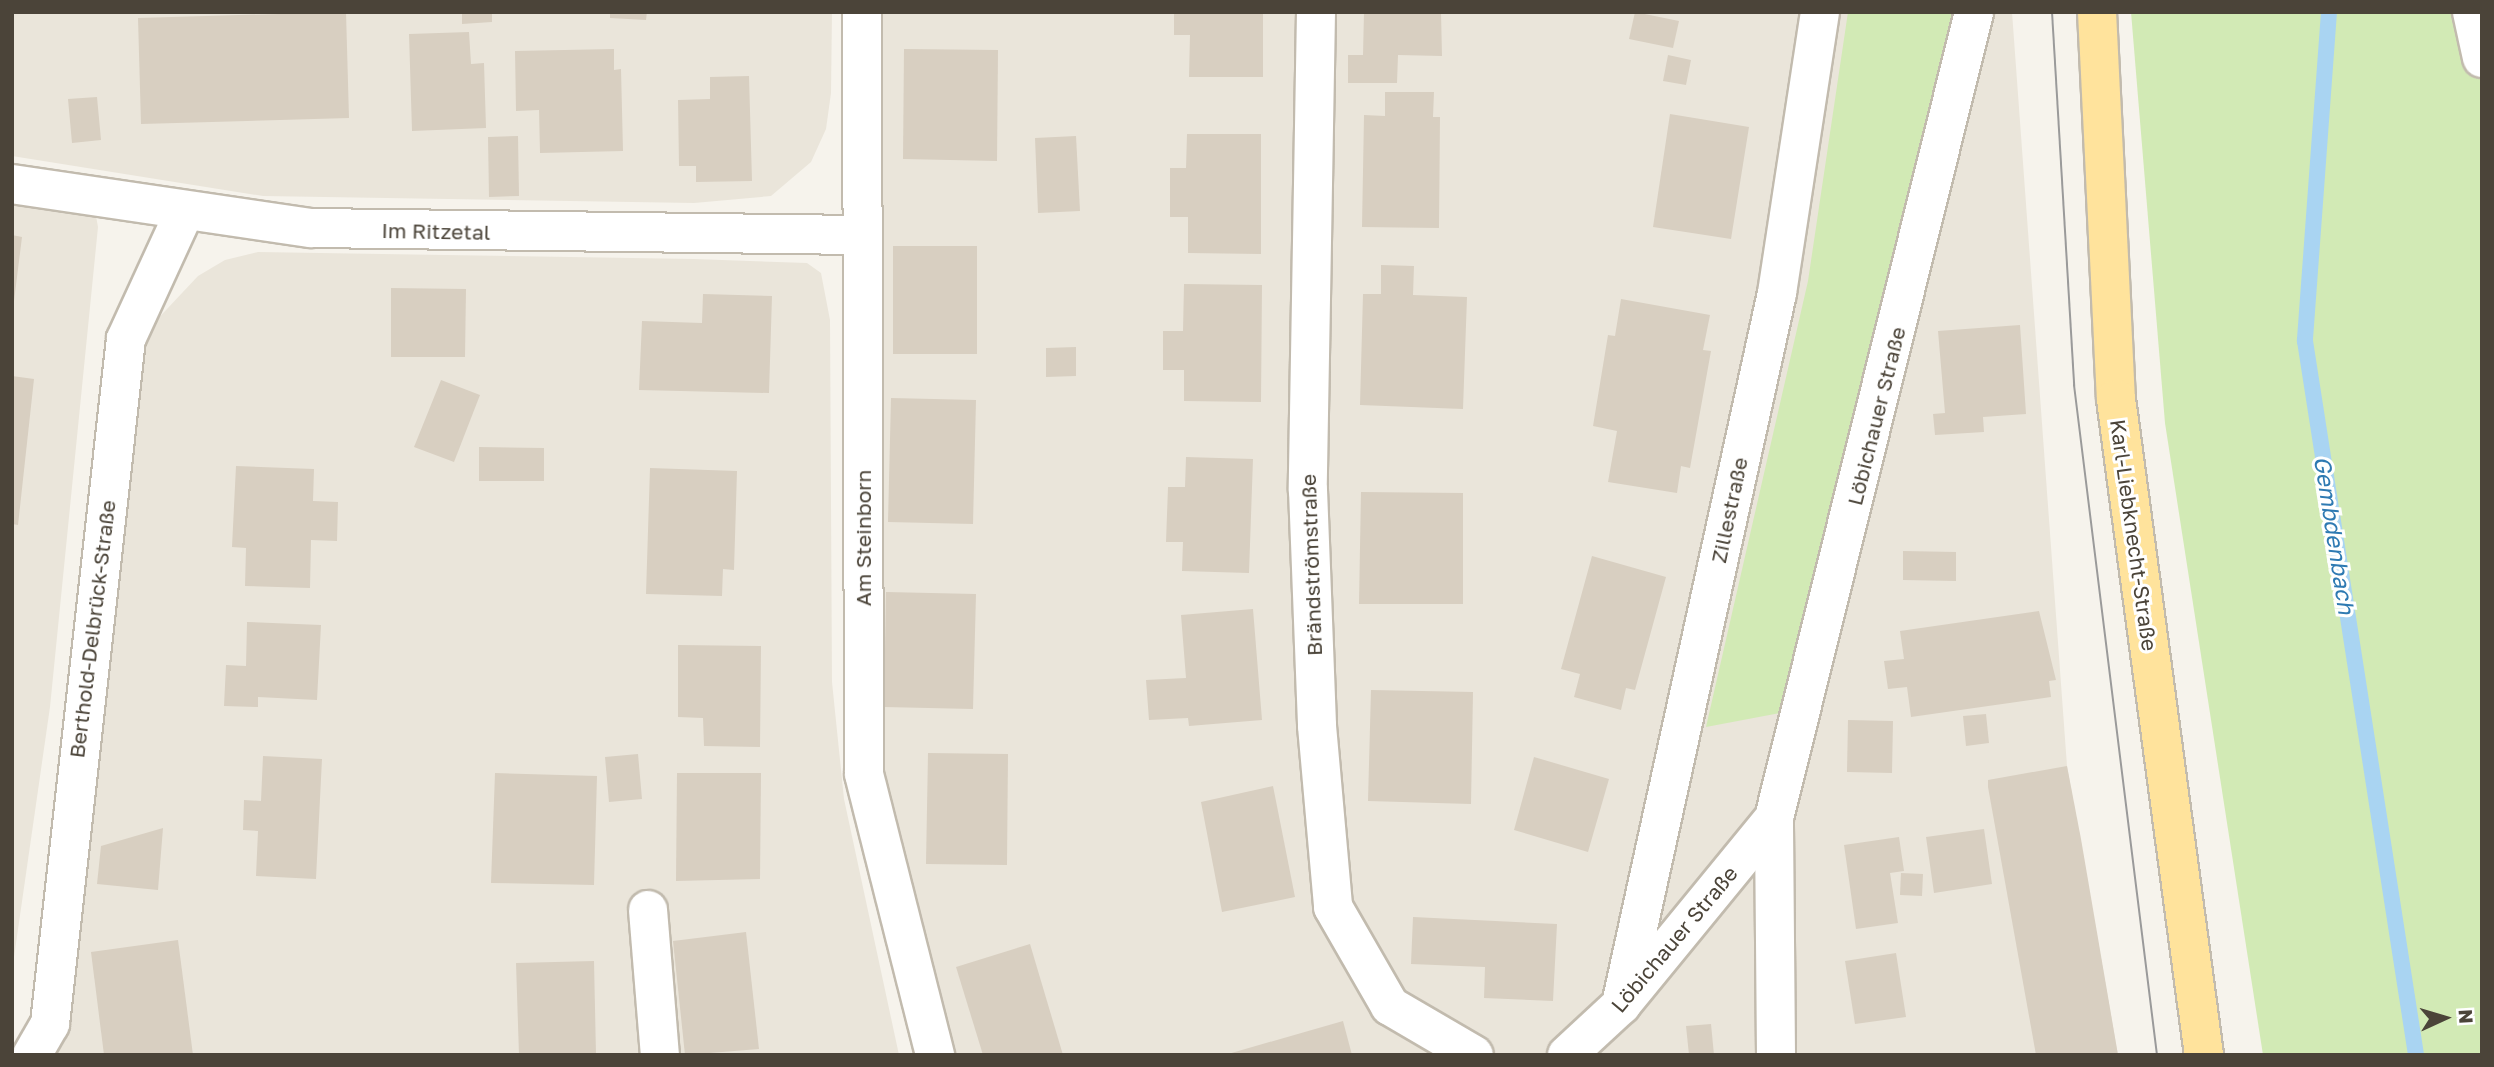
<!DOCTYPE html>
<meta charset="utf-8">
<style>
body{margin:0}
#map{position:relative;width:2494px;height:1067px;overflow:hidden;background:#f6f3ec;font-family:"Golos Text",sans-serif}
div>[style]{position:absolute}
.residential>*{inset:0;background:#eae5da}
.green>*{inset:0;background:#d2eab5}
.stream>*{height:16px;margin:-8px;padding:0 8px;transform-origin:8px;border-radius:8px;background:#a9d4f2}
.building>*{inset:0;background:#d8cfc1}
.roads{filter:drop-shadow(2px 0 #c2bbae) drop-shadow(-2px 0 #c2bbae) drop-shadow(0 2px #c2bbae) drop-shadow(0 -2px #c2bbae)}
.minor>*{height:38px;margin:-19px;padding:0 19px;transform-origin:19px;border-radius:19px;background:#fff}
.major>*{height:38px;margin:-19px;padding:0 19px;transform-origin:19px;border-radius:19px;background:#ffe39c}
.tram>*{height:2px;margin:-1px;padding:0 1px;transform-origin:1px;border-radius:1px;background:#9a9a9a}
span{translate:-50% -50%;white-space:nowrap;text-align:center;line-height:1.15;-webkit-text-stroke:6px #fff;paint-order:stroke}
.street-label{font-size:21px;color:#4b4439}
.water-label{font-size:23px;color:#2e7ab2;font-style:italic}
.frame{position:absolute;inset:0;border:14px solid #4b4439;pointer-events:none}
.north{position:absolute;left:2410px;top:983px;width:70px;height:70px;-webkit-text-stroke:5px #fff;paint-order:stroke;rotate:86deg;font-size:19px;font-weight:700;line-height:28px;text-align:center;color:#4b4439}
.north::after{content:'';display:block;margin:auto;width:24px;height:32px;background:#4b4439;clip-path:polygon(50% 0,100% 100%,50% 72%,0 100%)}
</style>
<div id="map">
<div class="residential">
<i style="clip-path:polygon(12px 12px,832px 12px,831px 93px,826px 129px,811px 162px,771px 196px,694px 203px,263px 196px,12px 156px)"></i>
<i style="clip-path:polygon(876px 12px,2012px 12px,2067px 766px,2118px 1055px,948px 1055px,888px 810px,876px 727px)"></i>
<i style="clip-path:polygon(12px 194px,96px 216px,98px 227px,50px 707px,12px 971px)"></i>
<i style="clip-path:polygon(258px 252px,694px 259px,807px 263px,821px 273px,830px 320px,832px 682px,844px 799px,899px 1055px,37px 1055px,140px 354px,151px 326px,198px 276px,225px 260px)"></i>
</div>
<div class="green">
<i style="clip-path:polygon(1848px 12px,1965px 12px,1780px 713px,1706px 727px,1808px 281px)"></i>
<i style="clip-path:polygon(2131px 12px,2482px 12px,2482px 1055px,2263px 1055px,2165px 423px)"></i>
</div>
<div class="stream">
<i style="left:2329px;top:12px;width:330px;rotate:94.2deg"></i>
<i style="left:2305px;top:341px;width:723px;rotate:81.16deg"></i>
</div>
<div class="building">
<i style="clip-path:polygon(346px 12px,349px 118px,141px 124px,138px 18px)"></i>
<i style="clip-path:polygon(462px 12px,492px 12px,492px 22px,462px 24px)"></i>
<i style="clip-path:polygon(610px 12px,647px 12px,646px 20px,610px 18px)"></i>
<i style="clip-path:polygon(1174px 12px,1263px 12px,1263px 77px,1189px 77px,1190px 35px,1174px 35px)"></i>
<i style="clip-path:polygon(1364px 12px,1441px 12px,1442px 56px,1398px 55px,1397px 83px,1348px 83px,1348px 55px,1363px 55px)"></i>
<i style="clip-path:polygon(1635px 12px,1679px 21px,1673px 48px,1629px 39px)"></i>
<i style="clip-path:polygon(469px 32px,471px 64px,484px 63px,486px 128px,412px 131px,409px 34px)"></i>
<i style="clip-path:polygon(614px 49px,614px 70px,621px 69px,623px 151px,540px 153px,539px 110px,516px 111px,515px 51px)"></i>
<i style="clip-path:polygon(904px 49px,998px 50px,997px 161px,903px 159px)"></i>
<i style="clip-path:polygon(1668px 55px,1691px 60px,1686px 85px,1663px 81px)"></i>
<i style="clip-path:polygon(749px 76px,752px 181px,696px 182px,696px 166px,679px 166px,678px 100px,710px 99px,710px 77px)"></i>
<i style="clip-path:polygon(1385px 92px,1434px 92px,1433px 117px,1440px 117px,1439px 228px,1362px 227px,1364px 115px,1385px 116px)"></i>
<i style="clip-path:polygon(97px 97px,101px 140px,72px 143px,68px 99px)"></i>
<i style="clip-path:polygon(1670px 114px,1749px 127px,1731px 239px,1653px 227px)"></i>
<i style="clip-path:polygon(1187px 134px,1261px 134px,1261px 254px,1188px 253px,1188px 217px,1170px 217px,1170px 168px,1186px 168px)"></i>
<i style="clip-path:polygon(518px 136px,519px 196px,489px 197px,488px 137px)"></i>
<i style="clip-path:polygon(1076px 136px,1080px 211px,1038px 213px,1035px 138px)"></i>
<i style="clip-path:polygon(12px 235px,22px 237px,14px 301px,12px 300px)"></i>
<i style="clip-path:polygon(893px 246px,977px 246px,977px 354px,893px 354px)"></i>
<i style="clip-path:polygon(1381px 265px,1414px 266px,1413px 295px,1467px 297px,1463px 409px,1360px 405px,1363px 294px,1381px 294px)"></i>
<i style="clip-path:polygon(1184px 284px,1262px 285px,1261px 402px,1184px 401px,1184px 370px,1163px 370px,1163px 331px,1183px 331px)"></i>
<i style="clip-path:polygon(391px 288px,466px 289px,465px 357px,391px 357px)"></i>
<i style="clip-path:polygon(703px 294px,772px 296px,769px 393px,639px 390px,642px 321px,702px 323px)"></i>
<i style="clip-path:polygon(1621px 299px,1710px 315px,1703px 350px,1711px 351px,1690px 468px,1681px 466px,1677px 493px,1608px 482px,1617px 431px,1593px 426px,1608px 335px,1615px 336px)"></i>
<i style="clip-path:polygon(2020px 325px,2026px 414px,1983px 417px,1984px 432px,1935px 435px,1933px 414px,1945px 413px,1938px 331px)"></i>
<i style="clip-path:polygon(1076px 347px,1076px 376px,1046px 377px,1046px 348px)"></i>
<i style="clip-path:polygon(12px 376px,34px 379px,18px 525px,12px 524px)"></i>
<i style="clip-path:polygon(441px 380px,480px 395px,454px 462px,414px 447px)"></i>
<i style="clip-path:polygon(891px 398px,976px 400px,973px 524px,888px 522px)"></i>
<i style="clip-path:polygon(479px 447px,544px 448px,544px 481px,479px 481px)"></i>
<i style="clip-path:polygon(1186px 457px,1253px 459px,1249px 573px,1182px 571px,1183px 542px,1166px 542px,1168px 487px,1185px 487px)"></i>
<i style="clip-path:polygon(236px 466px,314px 469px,313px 501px,338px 502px,337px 541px,311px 540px,310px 588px,245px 586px,246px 548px,232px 547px)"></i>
<i style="clip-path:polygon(650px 468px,737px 471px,734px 570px,723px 569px,722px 596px,646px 594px)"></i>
<i style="clip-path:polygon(1361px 492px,1463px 493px,1463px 604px,1359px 604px)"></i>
<i style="clip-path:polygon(1903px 551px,1956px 552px,1956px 581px,1903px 580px)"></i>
<i style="clip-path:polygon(1592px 556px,1666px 577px,1635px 690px,1626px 688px,1621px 710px,1574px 697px,1580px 674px,1561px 669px)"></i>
<i style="clip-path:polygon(886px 592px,976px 594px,973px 709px,884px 707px)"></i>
<i style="clip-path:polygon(1253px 609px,1262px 720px,1189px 726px,1188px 718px,1149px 720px,1146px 680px,1186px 678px,1181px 615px)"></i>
<i style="clip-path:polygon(2039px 611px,2056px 680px,2049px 681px,2051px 697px,1911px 717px,1907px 687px,1888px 689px,1884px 661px,1904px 659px,1900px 631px)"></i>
<i style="clip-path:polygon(247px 622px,321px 625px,317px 700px,258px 697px,258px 707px,224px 706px,226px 665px,246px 666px)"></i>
<i style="clip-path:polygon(678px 645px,761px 646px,760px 747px,704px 746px,703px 718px,678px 717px)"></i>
<i style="clip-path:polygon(1371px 690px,1473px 692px,1471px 804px,1368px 801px)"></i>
<i style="clip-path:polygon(1986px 714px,1989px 743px,1966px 746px,1963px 716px)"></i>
<i style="clip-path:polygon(1848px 720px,1893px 721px,1892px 773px,1847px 772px)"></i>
<i style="clip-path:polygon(928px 753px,1008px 754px,1007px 865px,926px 864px)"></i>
<i style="clip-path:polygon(638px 754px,642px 799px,609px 802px,605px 757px)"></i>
<i style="clip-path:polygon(263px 756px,322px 759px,316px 879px,256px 876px,258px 831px,243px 830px,244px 800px,261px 801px)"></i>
<i style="clip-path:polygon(1534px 757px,1609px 779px,1588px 852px,1514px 830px)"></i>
<i style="clip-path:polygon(2067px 766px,2081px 839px,2118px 1055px,2036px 1055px,1988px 787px,1988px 780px)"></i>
<i style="clip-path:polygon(495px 773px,597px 776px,594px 885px,491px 883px)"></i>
<i style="clip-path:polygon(677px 773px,761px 773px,760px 879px,676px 881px)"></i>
<i style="clip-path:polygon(1273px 786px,1295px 897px,1222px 912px,1201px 802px)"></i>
<i style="clip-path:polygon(163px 828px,158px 890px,97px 884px,101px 846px)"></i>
<i style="clip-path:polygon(1984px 829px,1992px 884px,1934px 893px,1926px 837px)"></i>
<i style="clip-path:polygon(1899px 837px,1904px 871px,1890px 873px,1898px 923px,1856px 929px,1844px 845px)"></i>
<i style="clip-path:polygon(1901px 873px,1923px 874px,1922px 896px,1900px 895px)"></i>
<i style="clip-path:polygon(1413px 917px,1557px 924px,1553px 1001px,1484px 998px,1485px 967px,1411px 964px)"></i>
<i style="clip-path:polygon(746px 932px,759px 1049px,685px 1055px,673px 941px)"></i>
<i style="clip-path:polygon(178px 940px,193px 1055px,104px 1055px,91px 952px)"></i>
<i style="clip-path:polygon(1030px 944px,1063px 1055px,983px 1055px,956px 967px)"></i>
<i style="clip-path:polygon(1896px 953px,1906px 1017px,1855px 1024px,1845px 961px)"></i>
<i style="clip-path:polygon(594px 961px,596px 1055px,519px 1055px,516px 963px)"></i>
<i style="clip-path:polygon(1343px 1021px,1352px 1055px,1228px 1055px,1228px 1054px)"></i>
<i style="clip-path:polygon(1711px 1024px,1714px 1055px,1689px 1055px,1686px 1026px)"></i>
</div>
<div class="roads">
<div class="minor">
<i style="left:862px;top:12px;width:762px;rotate:89.85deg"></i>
<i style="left:864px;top:774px;width:290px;rotate:75.8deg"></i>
<i style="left:1316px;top:12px;width:478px;rotate:91deg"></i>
<i style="left:1308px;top:490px;width:236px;rotate:87.8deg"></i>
<i style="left:1317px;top:726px;width:182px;rotate:84.9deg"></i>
<i style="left:1333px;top:907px;width:114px;rotate:60.1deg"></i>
<i style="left:1390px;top:1006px;width:97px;rotate:30.3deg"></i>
<i style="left:2472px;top:12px;width:47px;rotate:77.7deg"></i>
<i style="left:12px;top:184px;width:302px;rotate:8.4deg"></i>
<i style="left:311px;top:228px;width:551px;rotate:0.73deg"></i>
<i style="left:648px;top:910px;width:145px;rotate:85.3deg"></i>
<i style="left:1621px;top:1005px;width:729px;rotate:-77.64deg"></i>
<i style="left:1777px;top:293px;width:284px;rotate:-81.3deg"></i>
<i style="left:32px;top:1055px;width:36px;rotate:-60deg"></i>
<i style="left:50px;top:1024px;width:689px;rotate:-83.67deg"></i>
<i style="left:126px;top:339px;width:141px;rotate:-65.3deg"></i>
<i style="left:1567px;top:1055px;width:74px;rotate:-42.8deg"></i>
<i style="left:1621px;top:1005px;width:242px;rotate:-50.7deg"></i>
<i style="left:1776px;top:1055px;width:237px;rotate:-90.5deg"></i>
<i style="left:1774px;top:818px;width:830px;rotate:-76.06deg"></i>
</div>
<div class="major">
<i style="left:2097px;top:12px;width:387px;rotate:87.2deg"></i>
<i style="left:2116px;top:399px;width:662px;rotate:82.36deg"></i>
</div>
</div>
<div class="tram">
<i style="left:2052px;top:12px;width:374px;rotate:86.6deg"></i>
<i style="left:2074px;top:385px;width:675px;rotate:82.94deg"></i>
</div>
<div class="street-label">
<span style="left:436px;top:231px;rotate:1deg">Im Ritzetal</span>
<span style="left:1876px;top:416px;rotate:-76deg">Löbichauer Straße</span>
<span style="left:1729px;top:510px;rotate:-78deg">Zillestraße</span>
<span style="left:2134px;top:535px;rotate:82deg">Karl-Liebknecht-Straße</span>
<span style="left:863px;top:538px;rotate:-90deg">Am Steinborn</span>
<span style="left:1311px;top:565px;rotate:-92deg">Brändströmstraße</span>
<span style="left:92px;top:629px;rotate:-83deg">Berthold-Delbrück-Straße</span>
<span style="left:1674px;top:939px;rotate:-50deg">Löbichauer Straße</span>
</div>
<div class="water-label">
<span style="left:2335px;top:535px;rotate:81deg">Gembdenbach</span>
</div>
<div class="frame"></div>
<div class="north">N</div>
</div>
